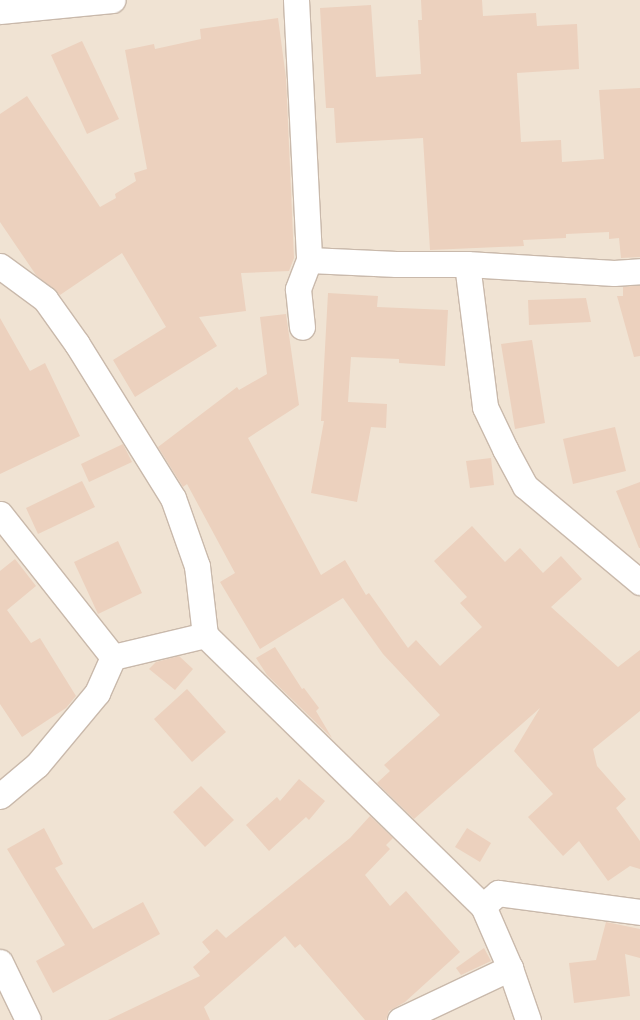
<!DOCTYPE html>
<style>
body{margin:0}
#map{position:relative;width:640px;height:1020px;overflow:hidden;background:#f9f1e4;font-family:"IBM Plex Sans",sans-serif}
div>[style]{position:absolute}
.residential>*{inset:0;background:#f0e3d3}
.building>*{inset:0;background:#ecd1be}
.roads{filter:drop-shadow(1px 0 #c9b9ab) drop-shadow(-1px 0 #c9b9ab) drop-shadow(0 1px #c9b9ab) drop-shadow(0 -1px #c9b9ab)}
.street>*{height:25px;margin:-12.5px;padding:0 12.5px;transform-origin:12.5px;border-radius:12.5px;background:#fff}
span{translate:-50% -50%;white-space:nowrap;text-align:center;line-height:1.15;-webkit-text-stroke:4px #fdf6e9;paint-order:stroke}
</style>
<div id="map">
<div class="residential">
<i style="clip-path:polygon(0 0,640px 0,640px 1020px,0 1020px)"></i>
</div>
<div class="building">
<i style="clip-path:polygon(421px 0,482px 0,483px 16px,536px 13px,537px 26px,577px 24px,579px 69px,517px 73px,521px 142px,561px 140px,562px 162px,604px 159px,599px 90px,640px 88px,640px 257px,621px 258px,619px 238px,609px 239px,609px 232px,566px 234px,566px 238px,523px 240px,524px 246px,430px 250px,423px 138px,336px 143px,334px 108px,326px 108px,320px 8px,371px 5px,376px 77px,421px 74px,418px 20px,422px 20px)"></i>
<i style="clip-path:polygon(278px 18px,286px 78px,294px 258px,289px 271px,241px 273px,246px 311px,199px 317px,217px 346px,135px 397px,113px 360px,166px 327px,122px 253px,60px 295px,36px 275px,0 222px,0 114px,27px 96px,100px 207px,116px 198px,115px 194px,136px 181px,134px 173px,147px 169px,125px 50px,154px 44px,155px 49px,201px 39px,200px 29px)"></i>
<i style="clip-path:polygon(82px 41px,119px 119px,87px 134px,51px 55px)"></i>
<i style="clip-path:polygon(640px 285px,640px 356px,634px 357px,617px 296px,623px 296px,623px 287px)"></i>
<i style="clip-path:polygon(328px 293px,378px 296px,377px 307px,448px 310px,445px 366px,399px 363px,399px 359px,351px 357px,348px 402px,387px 404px,386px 428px,371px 427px,357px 502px,311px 493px,324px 421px,321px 421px)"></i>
<i style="clip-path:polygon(586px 298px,591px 322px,529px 325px,528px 300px)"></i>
<i style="clip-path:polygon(286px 314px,299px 405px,248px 438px,321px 575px,345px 560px,366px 595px,369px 593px,408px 648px,416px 640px,440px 666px,482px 627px,460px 603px,467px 597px,434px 561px,472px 526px,505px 562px,520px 548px,543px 573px,561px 556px,582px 579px,551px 607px,618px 667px,640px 650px,640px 711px,593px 749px,597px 766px,626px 799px,616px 808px,640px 841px,640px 869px,630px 866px,608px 881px,579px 841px,563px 856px,528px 817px,553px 794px,514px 751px,540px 708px,414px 819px,377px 783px,390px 771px,384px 765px,440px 715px,383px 654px,343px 598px,260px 649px,220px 582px,235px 573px,187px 484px,183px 487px,158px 447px,237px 387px,239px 390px,267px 374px,260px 317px)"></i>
<i style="clip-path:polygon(0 318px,30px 371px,45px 363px,80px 436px,0 474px)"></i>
<i style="clip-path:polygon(532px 340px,545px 423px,515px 429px,501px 344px)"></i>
<i style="clip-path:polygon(615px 427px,626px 471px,573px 484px,563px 439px)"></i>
<i style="clip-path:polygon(123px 444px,132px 462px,89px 482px,81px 464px)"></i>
<i style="clip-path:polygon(491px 458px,494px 485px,470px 488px,466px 461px)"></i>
<i style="clip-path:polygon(82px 481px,95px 507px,38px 534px,26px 508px)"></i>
<i style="clip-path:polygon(640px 482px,640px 548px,639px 548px,616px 491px)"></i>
<i style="clip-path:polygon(118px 541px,142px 593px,98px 614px,74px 562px)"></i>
<i style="clip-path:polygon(15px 559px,36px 586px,7px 610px,31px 643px,40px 638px,76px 696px,66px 708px,22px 737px,0 704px,0 571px)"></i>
<i style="clip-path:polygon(275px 647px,302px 689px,304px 688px,319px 708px,316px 711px,332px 738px,267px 675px,256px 658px)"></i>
<i style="clip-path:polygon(179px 656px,193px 669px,175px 690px,149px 669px,156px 662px)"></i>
<i style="clip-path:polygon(187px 689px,226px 732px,192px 762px,154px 719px)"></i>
<i style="clip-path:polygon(299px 779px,325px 801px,309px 820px,306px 817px,269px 851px,246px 825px,277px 797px,280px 801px)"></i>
<i style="clip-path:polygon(201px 786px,234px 820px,205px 847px,173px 812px)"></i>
<i style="clip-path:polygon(370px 816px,393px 838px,386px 845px,390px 849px,365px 875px,390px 906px,406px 891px,460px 952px,405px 1002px,389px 1011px,386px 1020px,365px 1020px,300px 944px,295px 948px,285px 936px,204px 1007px,210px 1020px,108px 1020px,200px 976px,193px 967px,210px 952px,202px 942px,217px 929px,226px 938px,350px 838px)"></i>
<i style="clip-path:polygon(44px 828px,63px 864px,55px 868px,93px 929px,143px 902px,160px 934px,53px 993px,36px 961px,65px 945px,7px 849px)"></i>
<i style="clip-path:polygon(467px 828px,491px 843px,480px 862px,455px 847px)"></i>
<i style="clip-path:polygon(606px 922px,640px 929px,640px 958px,625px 954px,630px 996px,574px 1003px,569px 963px,596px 960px)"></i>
<i style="clip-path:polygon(484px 948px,491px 961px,461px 975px,456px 968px)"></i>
</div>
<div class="roads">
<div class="street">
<i style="left:296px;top:0;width:260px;rotate:87.1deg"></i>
<i style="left:309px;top:260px;width:31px;rotate:111deg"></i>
<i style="left:298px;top:289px;width:38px;rotate:84deg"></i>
<i style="left:0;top:11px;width:113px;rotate:-5.6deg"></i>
<i style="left:309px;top:260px;width:87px;rotate:2.6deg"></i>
<i style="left:396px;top:264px;width:71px"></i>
<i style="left:467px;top:264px;width:147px;rotate:3.5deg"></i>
<i style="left:614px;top:273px;width:26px;rotate:-4deg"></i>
<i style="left:467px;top:264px;width:144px;rotate:82.8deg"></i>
<i style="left:485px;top:407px;width:47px;rotate:64.5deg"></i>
<i style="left:505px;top:449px;width:42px;rotate:61.6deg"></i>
<i style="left:525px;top:486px;width:150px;rotate:39.9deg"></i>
<i style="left:0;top:266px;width:56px;rotate:36.3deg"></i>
<i style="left:45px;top:299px;width:55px;rotate:54.6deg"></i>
<i style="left:77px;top:344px;width:181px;rotate:58.1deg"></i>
<i style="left:173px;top:498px;width:72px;rotate:70.6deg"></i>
<i style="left:197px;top:566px;width:69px;rotate:83.4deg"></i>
<i style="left:205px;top:635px;width:388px;rotate:44.3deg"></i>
<i style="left:483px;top:906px;width:68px;rotate:66.5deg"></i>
<i style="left:510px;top:968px;width:55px;rotate:70.9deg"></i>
<i style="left:0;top:514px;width:182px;rotate:51.7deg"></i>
<i style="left:0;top:796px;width:48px;rotate:-40deg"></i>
<i style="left:37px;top:765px;width:94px;rotate:-50.2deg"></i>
<i style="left:97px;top:693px;width:39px;rotate:-66deg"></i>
<i style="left:113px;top:657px;width:95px;rotate:-13.4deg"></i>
<i style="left:483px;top:906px;width:20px;rotate:-41deg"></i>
<i style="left:498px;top:893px;width:143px;rotate:7.6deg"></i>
<i style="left:0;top:962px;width:64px;rotate:64.2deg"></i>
<i style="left:400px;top:1020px;width:122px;rotate:-25.3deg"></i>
</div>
</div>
</div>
